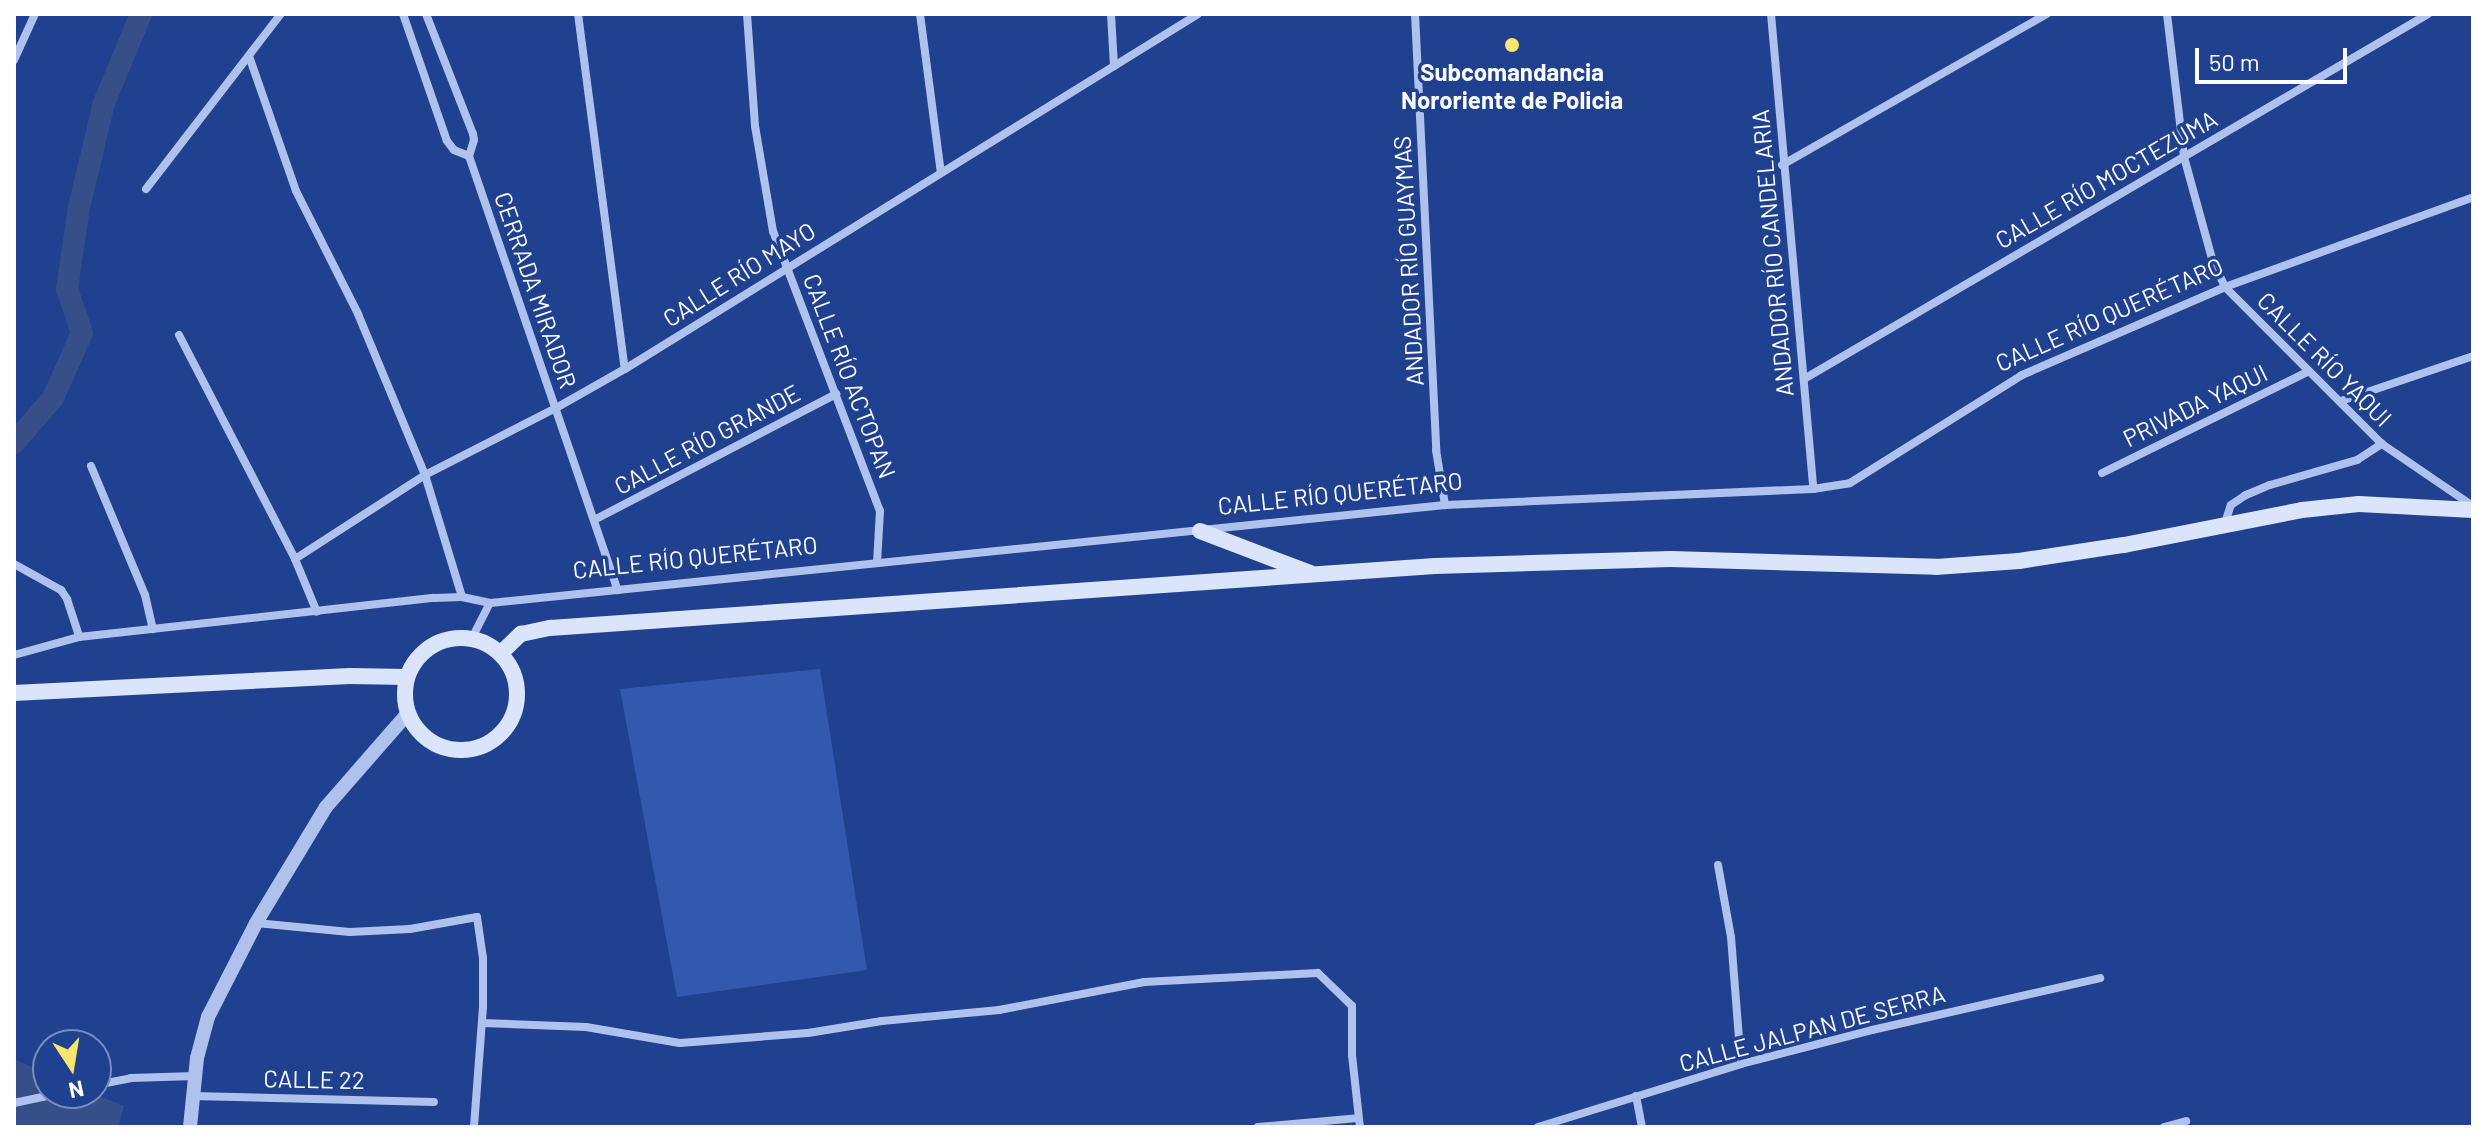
<!DOCTYPE html>
<meta charset="utf-8">
<style>
body{margin:0}
#map{position:relative;width:2487px;height:1141px;overflow:hidden;background:#1f418f;font-family:Barlow,sans-serif}
div>[style]{position:absolute}
.green>*{inset:0;background:#3259ad}
.water>*{inset:0;background:#364f89}
.canal>*{height:22px;margin:-11px;padding:0 11px;transform-origin:11px;border-radius:11px;background:#364f89}
.minor>*{height:8px;margin:-4px;padding:0 4px;transform-origin:4px;border-radius:4px;background:#aec2ed}
.tertiary>*{height:14px;margin:-7px;padding:0 7px;transform-origin:7px;border-radius:7px;background:#aec2ed}
.secondary>*{height:16px;margin:-8px;padding:0 8px;transform-origin:8px;border-radius:8px;background:#dae4fa}
.secondary>.ring{margin:-8px;padding:0;box-sizing:content-box;background:none;border:16px solid #dae4fa;border-radius:50%}
.dots>*{width:22px;height:22px;translate:-50% -50%;box-sizing:border-box;border:4px solid #1f418f;border-radius:50%}
span{translate:-50% -50%;white-space:nowrap;text-align:center;line-height:1.15;-webkit-text-stroke:7px #1f418f;paint-order:stroke}
.poi-label{font-size:24px;color:#fff;font-weight:700}
.street-label{font-size:24px;color:#fff}
.frame{position:absolute;inset:0;border:16px solid #fff;pointer-events:none}
.north{position:absolute;left:32px;top:1029px;width:80px;height:80px;box-sizing:border-box;background:#1f418f;border:2px solid #798dbc;border-radius:50%;rotate:168deg;font-size:22px;font-weight:700;line-height:32px;text-align:center;color:#fff}
.north::after{content:'';display:block;margin:auto;width:28px;height:36px;background:#fbe56e;clip-path:polygon(50% 0,100% 100%,50% 72%,0 100%)}
.scale{position:absolute;left:2195px;top:48px;width:152px;height:36px;box-sizing:border-box;border:4px solid #fff;border-top:0;padding-left:10px;font-size:24px;line-height:28px;white-space:nowrap;color:#fff;-webkit-text-stroke:6px #1f418f;paint-order:stroke}
</style>
<div id="map">
<div class="green">
<i style="clip-path:polygon(820px 669px,867px 970px,677px 997px,620px 689px)"></i>
</div>
<div class="water">
<i style="clip-path:polygon(14px 1059px,48px 1074px,48px 1093px,92px 1093px,124px 1106px,118px 1127px,14px 1127px)"></i>
</div>
<div class="canal">
<i style="left:14px;top:443px;width:60px;rotate:-49.1deg"></i>
<i style="left:53px;top:398px;width:71px;rotate:-66deg"></i>
<i style="left:82px;top:333px;width:46px;rotate:-108.8deg"></i>
<i style="left:67px;top:289px;width:83px;rotate:-81.7deg"></i>
<i style="left:79px;top:207px;width:107px;rotate:-76.5deg"></i>
<i style="left:104px;top:103px;width:96px;rotate:-67.4deg"></i>
</div>
<div class="minor">
<i style="left:403px;top:14px;width:134px;rotate:70.9deg"></i>
<i style="left:447px;top:141px;width:11px;rotate:52deg"></i>
<i style="left:454px;top:150px;width:16px;rotate:22deg"></i>
<i style="left:469px;top:156px;width:459px;rotate:71.1deg"></i>
<i style="left:426px;top:14px;width:129px;rotate:68.6deg"></i>
<i style="left:473px;top:134px;width:6px;rotate:81deg"></i>
<i style="left:474px;top:140px;width:17px;rotate:107deg"></i>
<i style="left:578px;top:14px;width:358px;rotate:82.5deg"></i>
<i style="left:747px;top:14px;width:112px;rotate:85.9deg"></i>
<i style="left:755px;top:126px;width:107px;rotate:80.3deg"></i>
<i style="left:773px;top:231px;width:300px;rotate:69.1deg"></i>
<i style="left:880px;top:511px;width:52px;rotate:93.3deg"></i>
<i style="left:920px;top:14px;width:160px;rotate:82.5deg"></i>
<i style="left:1111px;top:14px;width:52px;rotate:86.7deg"></i>
<i style="left:1415px;top:14px;width:437px;rotate:87.2deg"></i>
<i style="left:1436px;top:450px;width:56px;rotate:80.7deg"></i>
<i style="left:1771px;top:14px;width:477px;rotate:84.9deg"></i>
<i style="left:2167px;top:14px;width:144px;rotate:83.2deg"></i>
<i style="left:2184px;top:157px;width:109px;rotate:74.6deg"></i>
<i style="left:2213px;top:262px;width:28px;rotate:64deg"></i>
<i style="left:2225px;top:287px;width:222px;rotate:45deg"></i>
<i style="left:2382px;top:444px;width:110px;rotate:34.3deg"></i>
<i style="left:249px;top:56px;width:143px;rotate:70.8deg"></i>
<i style="left:296px;top:191px;width:138px;rotate:63.2deg"></i>
<i style="left:358px;top:314px;width:174px;rotate:67.4deg"></i>
<i style="left:425px;top:475px;width:127px;rotate:73.1deg"></i>
<i style="left:14px;top:60px;width:51px;rotate:-65.5deg"></i>
<i style="left:1782px;top:165px;width:305px;rotate:-29.7deg"></i>
<i style="left:146px;top:189px;width:221px;rotate:-52.4deg"></i>
<i style="left:179px;top:335px;width:252px;rotate:62.6deg"></i>
<i style="left:295px;top:559px;width:57px;rotate:67.5deg"></i>
<i style="left:1804px;top:379px;width:723px;rotate:-30.32deg"></i>
<i style="left:2341px;top:401px;width:139px;rotate:-18.8deg"></i>
<i style="left:91px;top:466px;width:140px;rotate:67.3deg"></i>
<i style="left:145px;top:595px;width:35px;rotate:77deg"></i>
<i style="left:2102px;top:473px;width:229px;rotate:-26.2deg"></i>
<i style="left:596px;top:519px;width:271px;rotate:-27.5deg"></i>
<i style="left:2224px;top:526px;width:22px;rotate:-72deg"></i>
<i style="left:2231px;top:505px;width:18px;rotate:-34deg"></i>
<i style="left:2246px;top:495px;width:26px;rotate:-23deg"></i>
<i style="left:2270px;top:485px;width:91px;rotate:-16deg"></i>
<i style="left:2357px;top:460px;width:30px;rotate:-33deg"></i>
<i style="left:295px;top:559px;width:155px;rotate:-32.9deg"></i>
<i style="left:425px;top:475px;width:147px;rotate:-27.1deg"></i>
<i style="left:556px;top:408px;width:79px;rotate:-29.5deg"></i>
<i style="left:625px;top:369px;width:674px;rotate:-31.78deg"></i>
<i style="left:14px;top:564px;width:54px;rotate:29deg"></i>
<i style="left:61px;top:590px;width:11px;rotate:56deg"></i>
<i style="left:67px;top:599px;width:40px;rotate:72deg"></i>
<i style="left:472px;top:638px;width:39px;rotate:-63deg"></i>
<i style="left:14px;top:655px;width:67px;rotate:-15.5deg"></i>
<i style="left:79px;top:637px;width:357px;rotate:-6.3deg"></i>
<i style="left:434px;top:598px;width:28px;rotate:-2deg"></i>
<i style="left:462px;top:597px;width:29px;rotate:12deg"></i>
<i style="left:490px;top:603px;width:960px;rotate:-5.86deg"></i>
<i style="left:1445px;top:505px;width:368px;rotate:-2.5deg"></i>
<i style="left:1813px;top:489px;width:37px;rotate:-9deg"></i>
<i style="left:1850px;top:483px;width:203px;rotate:-32.1deg"></i>
<i style="left:2022px;top:375px;width:221px;rotate:-23.4deg"></i>
<i style="left:2225px;top:287px;width:264px;rotate:-19.9deg"></i>
<i style="left:1718px;top:865px;width:73px;rotate:79.8deg"></i>
<i style="left:1731px;top:937px;width:127px;rotate:85.5deg"></i>
<i style="left:256px;top:923px;width:94px;rotate:5.5deg"></i>
<i style="left:350px;top:932px;width:60px;rotate:-2.9deg"></i>
<i style="left:410px;top:929px;width:68px;rotate:-10.2deg"></i>
<i style="left:477px;top:917px;width:41px;rotate:81.7deg"></i>
<i style="left:483px;top:958px;width:49px;rotate:90deg"></i>
<i style="left:483px;top:1007px;width:120px;rotate:94.3deg"></i>
<i style="left:482px;top:1023px;width:104px;rotate:2.2deg"></i>
<i style="left:586px;top:1027px;width:95px;rotate:9.7deg"></i>
<i style="left:680px;top:1043px;width:128px;rotate:-4.5deg"></i>
<i style="left:808px;top:1033px;width:75px;rotate:-9.2deg"></i>
<i style="left:882px;top:1021px;width:118px;rotate:-5.4deg"></i>
<i style="left:999px;top:1010px;width:148px;rotate:-10.9deg"></i>
<i style="left:1144px;top:982px;width:174px;rotate:-3deg"></i>
<i style="left:1318px;top:973px;width:47px;rotate:44.1deg"></i>
<i style="left:1352px;top:1006px;width:49px;rotate:90deg"></i>
<i style="left:1352px;top:1055px;width:72px;rotate:83.7deg"></i>
<i style="left:96px;top:1085px;width:36px;rotate:-11deg"></i>
<i style="left:131px;top:1078px;width:64px;rotate:-1.8deg"></i>
<i style="left:192px;top:1096px;width:242px;rotate:1.4deg"></i>
<i style="left:1636px;top:1096px;width:32px;rotate:79deg"></i>
<i style="left:14px;top:1103px;width:48px;rotate:-12deg"></i>
<i style="left:1258px;top:1127px;width:100px;rotate:-5.1deg"></i>
<i style="left:1538px;top:1127px;width:213px;rotate:-17.2deg"></i>
<i style="left:1741px;top:1064px;width:135px;rotate:-14.5deg"></i>
<i style="left:1872px;top:1030px;width:234px;rotate:-12.8deg"></i>
<i style="left:2164px;top:1127px;width:23px;rotate:-15deg"></i>
</div>
<div class="tertiary">
<i style="left:190px;top:1127px;width:69px;rotate:-84.2deg"></i>
<i style="left:197px;top:1058px;width:42px;rotate:-75deg"></i>
<i style="left:208px;top:1017px;width:106px;rotate:-62.9deg"></i>
<i style="left:256px;top:923px;width:135px;rotate:-58.9deg"></i>
<i style="left:326px;top:807px;width:125px;rotate:-48.9deg"></i>
</div>
<div class="secondary">
<i style="left:1200px;top:531px;width:118px;rotate:20.9deg"></i>
<i class="ring" style="left:405px;top:638px;width:96px;height:96px"></i>
<i style="left:501px;top:653px;width:28px;rotate:-44deg"></i>
<i style="left:521px;top:634px;width:30px;rotate:-12deg"></i>
<i style="left:550px;top:628px;width:887px;rotate:-4.01deg"></i>
<i style="left:1435px;top:566px;width:236px;rotate:-1.7deg"></i>
<i style="left:1671px;top:559px;width:265px;rotate:1.7deg"></i>
<i style="left:1936px;top:567px;width:83px;rotate:-4.1deg"></i>
<i style="left:2019px;top:561px;width:106px;rotate:-8.7deg"></i>
<i style="left:2124px;top:545px;width:181px;rotate:-11.1deg"></i>
<i style="left:2302px;top:510px;width:57px;rotate:-6deg"></i>
<i style="left:2359px;top:504px;width:114px;rotate:3deg"></i>
<i style="left:14px;top:693px;width:336px;rotate:-2.9deg"></i>
<i style="left:350px;top:676px;width:57px;rotate:1deg"></i>
</div>
<div class="dots">
<i style="left:1512px;top:45px;background:#fbe56e"></i>
</div>
<div class="poi-label">
<span style="left:1512px;top:86px">Subcomandancia<br>Nororiente de Policia</span>
</div>
<div class="street-label">
<span style="left:2106px;top:179px;rotate:-30deg">CALLE RÍO MOCTEZUMA</span>
<span style="left:1772px;top:253px;rotate:-95deg">ANDADOR RÍO CANDELARIA</span>
<span style="left:1408px;top:261px;rotate:-93deg">ANDADOR RÍO GUAYMAS</span>
<span style="left:739px;top:274px;rotate:-32deg">CALLE RÍO MAYO</span>
<span style="left:536px;top:290px;rotate:71deg">CERRADA MIRADOR</span>
<span style="left:2109px;top:314px;rotate:-24deg">CALLE RÍO QUERÉTARO</span>
<span style="left:2325px;top:359px;rotate:45deg">CALLE RÍO YAQUI</span>
<span style="left:850px;top:376px;rotate:69deg">CALLE RÍO ACTOPAN</span>
<span style="left:2195px;top:405px;rotate:-26deg">PRIVADA YAQUI</span>
<span style="left:707px;top:439px;rotate:-28deg">CALLE RÍO GRANDE</span>
<span style="left:1340px;top:493px;rotate:-6deg">CALLE RÍO QUERÉTARO</span>
<span style="left:695px;top:557px;rotate:-6deg">CALLE RÍO QUERÉTARO</span>
<span style="left:1812px;top:1028px;rotate:-15deg">CALLE JALPAN DE SERRA</span>
<span style="left:314px;top:1079px;rotate:1deg">CALLE 22</span>
</div>
<div class="frame"></div>
<div class="north">N</div>
<div class="scale">50 m</div>
</div>
